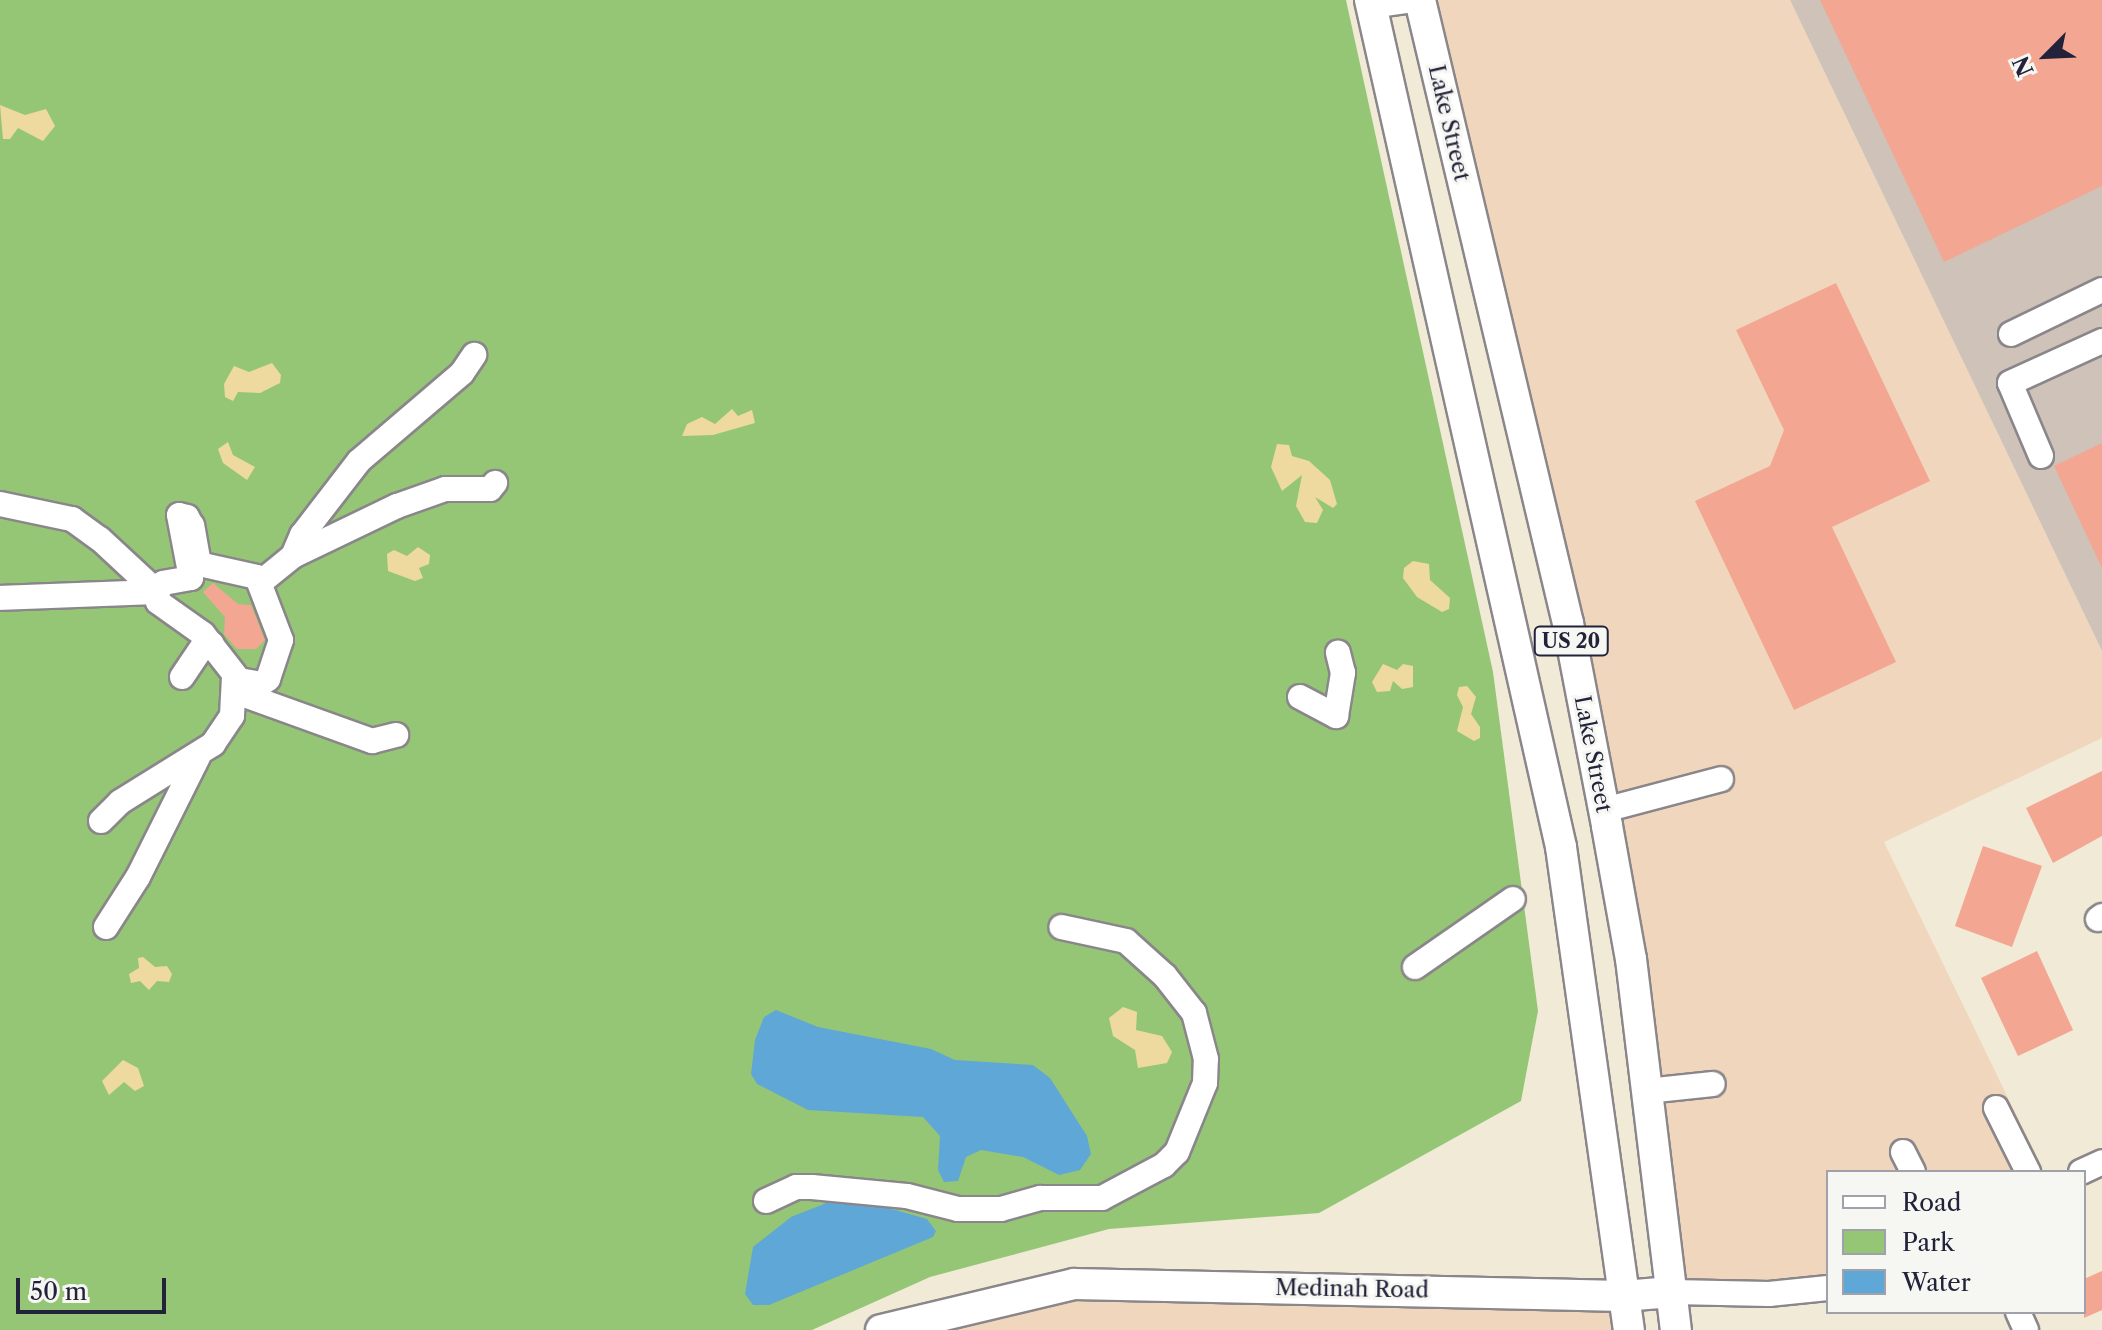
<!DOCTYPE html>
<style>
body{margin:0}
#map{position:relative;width:2102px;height:1330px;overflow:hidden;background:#f1ead7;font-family:"Libre Caslon Text",serif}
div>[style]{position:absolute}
.built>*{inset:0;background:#f0d6bc}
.industrial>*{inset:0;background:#cec2b9}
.green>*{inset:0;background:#95c676}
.sand>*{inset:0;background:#eeda9e}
.water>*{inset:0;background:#5fa7d6}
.building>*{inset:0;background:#f3a691}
.roads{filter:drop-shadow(2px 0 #8a8689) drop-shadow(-2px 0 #8a8689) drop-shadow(0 2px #8a8689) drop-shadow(0 -2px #8a8689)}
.minor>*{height:24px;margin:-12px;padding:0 12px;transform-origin:12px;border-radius:12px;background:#fff}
.major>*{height:30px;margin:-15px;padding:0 15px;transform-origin:15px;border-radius:15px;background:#fff}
span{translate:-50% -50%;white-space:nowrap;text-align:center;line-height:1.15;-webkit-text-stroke:6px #f6f6f2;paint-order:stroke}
.shield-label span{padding:2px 6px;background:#f6f6f2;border:2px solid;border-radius:6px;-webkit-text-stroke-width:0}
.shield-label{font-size:20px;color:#22223b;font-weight:700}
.street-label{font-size:22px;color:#22223b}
.legend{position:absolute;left:1826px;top:1170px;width:260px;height:144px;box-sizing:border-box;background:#f6f6f2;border:2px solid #a1a1a9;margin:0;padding:10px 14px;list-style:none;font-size:24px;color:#22223b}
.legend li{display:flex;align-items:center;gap:16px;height:40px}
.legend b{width:40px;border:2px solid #a1a1a9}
.north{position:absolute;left:2006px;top:16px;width:80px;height:80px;-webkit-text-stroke:6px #f6f6f2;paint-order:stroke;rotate:246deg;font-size:22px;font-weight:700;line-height:32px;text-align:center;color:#22223b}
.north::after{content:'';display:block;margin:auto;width:28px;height:36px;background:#22223b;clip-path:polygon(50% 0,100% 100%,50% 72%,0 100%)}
.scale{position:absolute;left:16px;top:1278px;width:150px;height:36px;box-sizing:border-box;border:4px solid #22223b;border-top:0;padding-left:10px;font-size:24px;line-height:28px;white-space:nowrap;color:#22223b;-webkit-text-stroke:6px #f6f6f2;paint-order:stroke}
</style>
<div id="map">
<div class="built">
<i style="clip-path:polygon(1440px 0,1790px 0,2102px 651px,2102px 738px,1884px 842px,2044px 1172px,1828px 1172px,1828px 1281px,1679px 1284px,1632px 930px,1429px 3px)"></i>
<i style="clip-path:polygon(1070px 1297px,1613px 1311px,1616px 1330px,933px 1330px)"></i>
</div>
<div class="industrial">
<i style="clip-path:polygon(1790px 0,2102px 0,2102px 651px)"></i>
</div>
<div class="green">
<i style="clip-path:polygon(0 0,1346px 0,1493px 672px,1538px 1011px,1521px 1101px,1319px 1213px,1109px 1229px,930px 1277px,812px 1330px,0 1330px)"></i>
</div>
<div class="sand">
<i style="clip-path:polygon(0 105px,25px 115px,46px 109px,55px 126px,43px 141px,18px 128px,10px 139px,3px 139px)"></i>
<i style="clip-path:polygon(272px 363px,281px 375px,280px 383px,260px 393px,238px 392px,233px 401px,225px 397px,224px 384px,234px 366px,249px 372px)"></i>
<i style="clip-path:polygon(732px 409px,738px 416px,752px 410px,755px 423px,713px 435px,682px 436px,687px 424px,702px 417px,715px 424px)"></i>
<i style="clip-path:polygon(228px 442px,233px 455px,255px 467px,247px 480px,223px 463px,218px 449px)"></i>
<i style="clip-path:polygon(1277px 444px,1289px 445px,1292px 456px,1309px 461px,1330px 480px,1337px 504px,1333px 508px,1315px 497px,1323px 510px,1317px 523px,1305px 522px,1296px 506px,1302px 475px,1282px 491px,1271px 467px)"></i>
<i style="clip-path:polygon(418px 547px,430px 555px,429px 564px,419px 568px,423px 578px,415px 581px,388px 571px,387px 554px,394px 550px,407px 556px)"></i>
<i style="clip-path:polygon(1413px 561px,1429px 564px,1430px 580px,1450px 598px,1449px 609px,1442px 612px,1417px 597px,1403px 578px,1404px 568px)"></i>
<i style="clip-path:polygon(1383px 664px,1397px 670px,1403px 664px,1413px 666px,1413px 687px,1402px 689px,1393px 681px,1390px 691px,1377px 692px,1372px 682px)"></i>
<i style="clip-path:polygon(1467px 686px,1476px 697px,1471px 714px,1480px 727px,1480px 738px,1474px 741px,1457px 731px,1463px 707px,1457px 695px,1459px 687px)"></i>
<i style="clip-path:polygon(143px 957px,155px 967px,167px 966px,172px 974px,169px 982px,157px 981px,149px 990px,140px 981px,131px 983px,129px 974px,139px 968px,138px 958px)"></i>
<i style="clip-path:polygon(1123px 1007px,1137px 1012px,1136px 1030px,1162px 1036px,1172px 1052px,1167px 1063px,1138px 1068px,1135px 1050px,1113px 1036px,1109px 1018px)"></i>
<i style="clip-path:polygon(123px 1060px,138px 1068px,144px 1086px,135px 1091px,124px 1082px,109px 1095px,102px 1081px)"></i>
</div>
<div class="water">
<i style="clip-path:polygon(776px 1010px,818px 1027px,931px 1049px,955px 1060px,1033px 1065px,1050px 1078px,1087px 1136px,1091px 1154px,1080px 1170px,1059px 1175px,1023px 1157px,981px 1150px,966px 1157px,958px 1181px,944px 1182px,938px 1170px,940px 1136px,923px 1117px,808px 1110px,757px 1084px,751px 1074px,755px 1040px,764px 1017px)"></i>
<i style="clip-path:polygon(834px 1200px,871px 1203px,927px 1219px,936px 1231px,933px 1237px,769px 1305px,753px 1305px,745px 1294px,753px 1247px,791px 1217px)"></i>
</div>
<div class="building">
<i style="clip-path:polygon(1820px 0,2102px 0,2102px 186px,1944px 262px)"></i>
<i style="clip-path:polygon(1836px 283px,1930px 481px,1832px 527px,1896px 662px,1794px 710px,1695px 501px,1770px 466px,1784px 430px,1736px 330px)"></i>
<i style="clip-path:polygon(2102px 443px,2102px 568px,2054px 466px)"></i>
<i style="clip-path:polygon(213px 583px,238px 604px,251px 605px,265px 640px,256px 649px,237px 649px,224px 634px,225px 617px,203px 592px)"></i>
<i style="clip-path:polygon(2102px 771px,2102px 836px,2053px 863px,2026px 808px)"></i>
<i style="clip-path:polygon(1983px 846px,2042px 866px,2012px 947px,1955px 926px)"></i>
<i style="clip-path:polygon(2037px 951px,2073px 1030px,2018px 1056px,1981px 978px)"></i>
<i style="clip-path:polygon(2102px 1271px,2102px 1310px,2084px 1318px,2084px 1279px)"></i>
</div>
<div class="roads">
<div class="minor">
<i style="left:1372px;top:6px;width:41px;rotate:-8.3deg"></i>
<i style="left:2011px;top:334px;width:101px;rotate:-25.8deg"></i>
<i style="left:2041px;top:456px;width:79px;rotate:-113deg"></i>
<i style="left:2010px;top:383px;width:101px;rotate:-24.5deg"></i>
<i style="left:0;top:504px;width:74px;rotate:11.8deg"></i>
<i style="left:72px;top:519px;width:34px;rotate:36deg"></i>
<i style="left:100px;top:539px;width:78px;rotate:42.9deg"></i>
<i style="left:157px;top:592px;width:10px;rotate:84deg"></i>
<i style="left:158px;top:602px;width:55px;rotate:35.4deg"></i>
<i style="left:203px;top:634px;width:58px;rotate:52deg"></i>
<i style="left:239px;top:680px;width:22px;rotate:10deg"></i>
<i style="left:261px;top:684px;width:9px;rotate:-36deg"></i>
<i style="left:268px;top:679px;width:41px;rotate:-71.6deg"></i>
<i style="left:281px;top:640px;width:67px;rotate:-110.9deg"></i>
<i style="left:257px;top:577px;width:59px;rotate:-167.4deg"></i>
<i style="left:199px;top:564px;width:39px;rotate:-100deg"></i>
<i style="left:192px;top:526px;width:10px;rotate:-119deg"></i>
<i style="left:187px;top:517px;width:8px;rotate:-166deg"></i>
<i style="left:179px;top:515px;width:64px;rotate:79.2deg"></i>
<i style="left:191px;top:578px;width:28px;rotate:170deg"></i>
<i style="left:163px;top:583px;width:11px;rotate:124deg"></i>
<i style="left:157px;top:592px;width:157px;rotate:177.8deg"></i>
<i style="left:293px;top:556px;width:23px;rotate:-67deg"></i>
<i style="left:302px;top:535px;width:93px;rotate:-52.4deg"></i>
<i style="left:359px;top:461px;width:135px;rotate:-40.5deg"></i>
<i style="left:462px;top:373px;width:22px;rotate:-56deg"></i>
<i style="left:261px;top:582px;width:41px;rotate:-39.1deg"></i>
<i style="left:293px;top:556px;width:115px;rotate:-25.7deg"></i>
<i style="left:397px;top:506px;width:51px;rotate:-19.5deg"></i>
<i style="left:445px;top:489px;width:45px"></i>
<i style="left:490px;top:489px;width:8px;rotate:-50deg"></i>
<i style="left:182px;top:677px;width:37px;rotate:-56deg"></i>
<i style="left:203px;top:646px;width:9px;rotate:-13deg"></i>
<i style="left:236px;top:692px;width:145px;rotate:19.8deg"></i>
<i style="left:372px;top:741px;width:25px;rotate:-14deg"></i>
<i style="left:1300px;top:697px;width:41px;rotate:27.8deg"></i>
<i style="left:1336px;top:716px;width:44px;rotate:-80.8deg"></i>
<i style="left:1343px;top:673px;width:21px;rotate:-104deg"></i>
<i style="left:1604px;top:810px;width:121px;rotate:-14.8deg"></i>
<i style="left:101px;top:821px;width:27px;rotate:-45deg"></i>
<i style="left:120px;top:802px;width:110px;rotate:-31.9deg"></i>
<i style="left:213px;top:744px;width:34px;rotate:-56deg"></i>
<i style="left:232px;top:716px;width:40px;rotate:-87.1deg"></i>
<i style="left:2098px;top:919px;width:5px;rotate:-37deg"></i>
<i style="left:106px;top:927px;width:59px;rotate:-57.4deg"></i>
<i style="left:138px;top:877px;width:134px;rotate:-63.4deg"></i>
<i style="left:1415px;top:967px;width:119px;rotate:-34.8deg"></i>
<i style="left:1647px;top:1091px;width:66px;rotate:-6.1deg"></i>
<i style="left:1996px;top:1108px;width:72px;rotate:63.4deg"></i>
<i style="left:1903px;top:1152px;width:22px;rotate:63deg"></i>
<i style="left:2081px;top:1172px;width:23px;rotate:-25deg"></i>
<i style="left:766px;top:1201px;width:33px;rotate:-25deg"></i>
<i style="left:796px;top:1187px;width:16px"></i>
<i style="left:812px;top:1187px;width:95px;rotate:5.4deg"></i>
<i style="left:907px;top:1196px;width:53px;rotate:14.3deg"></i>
<i style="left:958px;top:1209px;width:43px"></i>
<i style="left:1001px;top:1209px;width:41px;rotate:-15.8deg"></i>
<i style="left:1040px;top:1198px;width:62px"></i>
<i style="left:1102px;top:1198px;width:70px;rotate:-28deg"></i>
<i style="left:1164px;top:1165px;width:18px;rotate:-45deg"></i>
<i style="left:1177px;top:1152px;width:74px;rotate:-67.9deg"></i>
<i style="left:1205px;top:1083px;width:24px;rotate:-88deg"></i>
<i style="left:1206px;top:1059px;width:48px;rotate:-104.6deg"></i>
<i style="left:1194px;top:1013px;width:47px;rotate:-128.1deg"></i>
<i style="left:1165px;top:976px;width:52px;rotate:-138.1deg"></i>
<i style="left:1126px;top:941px;width:66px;rotate:-167.8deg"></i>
<i style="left:1672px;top:1292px;width:97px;rotate:1.2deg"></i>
<i style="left:1769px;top:1294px;width:59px;rotate:-5.8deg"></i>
<i style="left:2018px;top:1312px;width:20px;rotate:66deg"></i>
</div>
<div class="major">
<i style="left:1370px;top:0;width:868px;rotate:77.29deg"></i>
<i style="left:1561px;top:847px;width:488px;rotate:82deg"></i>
<i style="left:1420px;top:0;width:640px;rotate:76.64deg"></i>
<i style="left:1568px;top:623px;width:207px;rotate:79.1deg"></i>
<i style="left:1607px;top:826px;width:135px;rotate:79.8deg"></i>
<i style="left:1631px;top:959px;width:374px;rotate:83.1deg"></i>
<i style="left:881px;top:1330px;width:198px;rotate:-13.4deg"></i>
<i style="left:1074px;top:1284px;width:549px;rotate:1.25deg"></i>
<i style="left:1623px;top:1296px;width:49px;rotate:-4.7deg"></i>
</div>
</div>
<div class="shield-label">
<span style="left:1571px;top:641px">US 20</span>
</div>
<div class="street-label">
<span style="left:1449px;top:123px;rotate:77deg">Lake Street</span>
<span style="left:1593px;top:754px;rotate:79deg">Lake Street</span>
<span style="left:1352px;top:1289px;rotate:1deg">Medinah Road</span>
</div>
<ul class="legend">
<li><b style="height:10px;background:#fff"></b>Road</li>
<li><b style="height:22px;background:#95c676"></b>Park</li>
<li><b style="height:22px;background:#5fa7d6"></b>Water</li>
</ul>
<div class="north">N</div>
<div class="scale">50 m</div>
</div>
